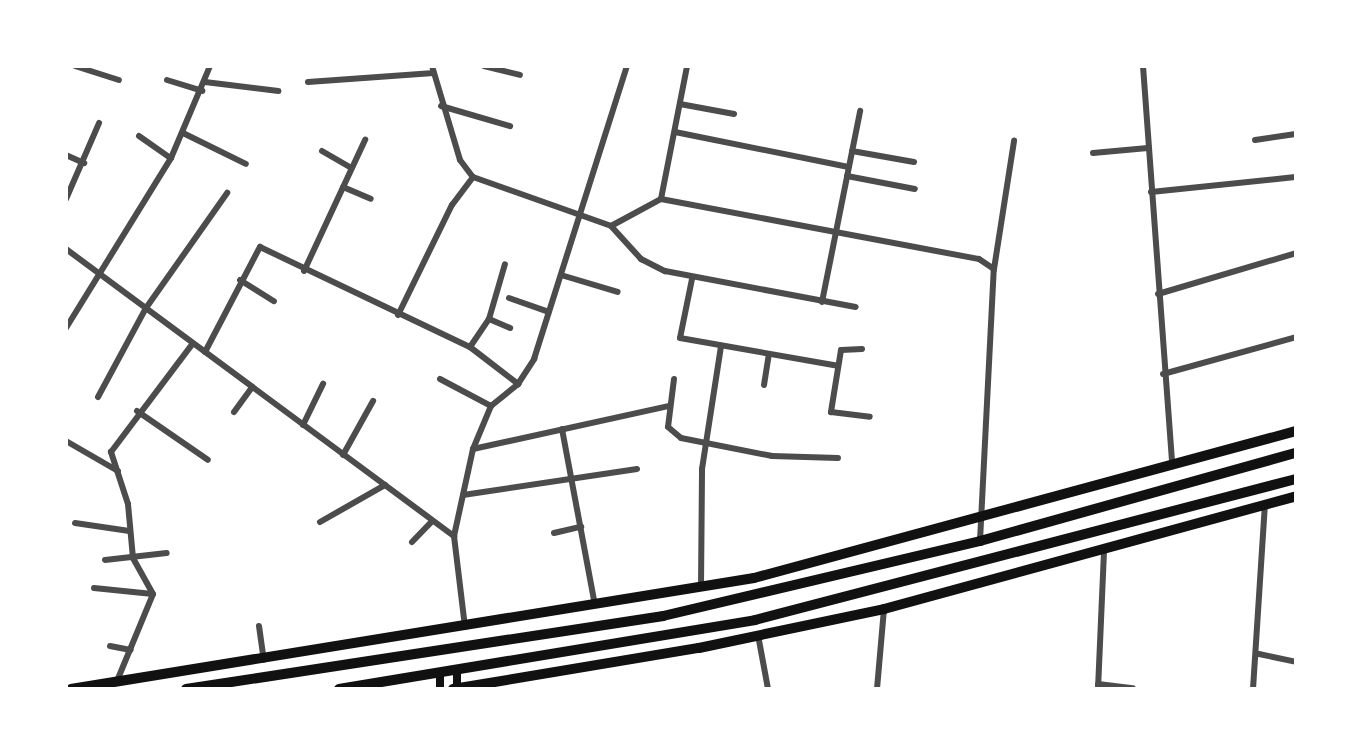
<!DOCTYPE html>
<style>
body{margin:0}
#map{position:relative;width:1362px;height:755px;overflow:hidden;background:#fff;font-family:Lato,sans-serif}
div>[style]{position:absolute}
.minor>*{height:6px;margin:-3px;padding:0 3px;transform-origin:3px;border-radius:3px;background:#4c4c4c}
.secondary>*{height:8px;margin:-4px;padding:0 4px;transform-origin:4px;border-radius:4px;background:#111}
.trunk>*{height:10px;margin:-5px;padding:0 5px;transform-origin:5px;border-radius:5px;background:#111}
span{translate:-50% -50%;white-space:nowrap;text-align:center;line-height:1.15;-webkit-text-stroke:6px #fff;paint-order:stroke}
.frame{position:absolute;inset:0;border:68px solid #fff;pointer-events:none}
</style>
<div id="map">
<div class="minor">
<i style="left:75px;top:66px;width:46px;rotate:17.7deg"></i>
<i style="left:432px;top:66px;width:98px;rotate:73.4deg"></i>
<i style="left:460px;top:160px;width:21px;rotate:53deg"></i>
<i style="left:473px;top:177px;width:146px;rotate:19.5deg"></i>
<i style="left:611px;top:226px;width:57px;rotate:-28.4deg"></i>
<i style="left:661px;top:199px;width:136px;rotate:-78.9deg"></i>
<i style="left:484px;top:66px;width:37px;rotate:14deg"></i>
<i style="left:1143px;top:66px;width:400px;rotate:85.8deg"></i>
<i style="left:167px;top:80px;width:37px;rotate:17deg"></i>
<i style="left:205px;top:82px;width:74px;rotate:7deg"></i>
<i style="left:308px;top:82px;width:126px;rotate:-4.1deg"></i>
<i style="left:680px;top:104px;width:55px;rotate:10.5deg"></i>
<i style="left:441px;top:106px;width:72px;rotate:16.2deg"></i>
<i style="left:675px;top:132px;width:177px;rotate:11.4deg"></i>
<i style="left:183px;top:133px;width:70px;rotate:26.2deg"></i>
<i style="left:139px;top:136px;width:39px;rotate:35deg"></i>
<i style="left:1255px;top:140px;width:41px;rotate:-8.3deg"></i>
<i style="left:322px;top:151px;width:34px;rotate:30deg"></i>
<i style="left:852px;top:151px;width:63px;rotate:10.1deg"></i>
<i style="left:1093px;top:153px;width:55px;rotate:-5.2deg"></i>
<i style="left:66px;top:155px;width:20px;rotate:24deg"></i>
<i style="left:847px;top:176px;width:69px;rotate:10.8deg"></i>
<i style="left:343px;top:187px;width:30px;rotate:23deg"></i>
<i style="left:1151px;top:192px;width:145px;rotate:-5.9deg"></i>
<i style="left:66px;top:199px;width:83px;rotate:-66.5deg"></i>
<i style="left:661px;top:199px;width:324px;rotate:10.7deg"></i>
<i style="left:979px;top:259px;width:18px;rotate:34deg"></i>
<i style="left:611px;top:226px;width:45px;rotate:47.7deg"></i>
<i style="left:641px;top:259px;width:27px;rotate:27deg"></i>
<i style="left:665px;top:271px;width:194px;rotate:10.7deg"></i>
<i style="left:66px;top:249px;width:483px;rotate:36.5deg"></i>
<i style="left:304px;top:271px;width:145px;rotate:-65deg"></i>
<i style="left:561px;top:275px;width:59px;rotate:16.6deg"></i>
<i style="left:692px;top:279px;width:60px;rotate:101.5deg"></i>
<i style="left:680px;top:338px;width:160px;rotate:10deg"></i>
<i style="left:240px;top:280px;width:40px;rotate:32deg"></i>
<i style="left:1158px;top:294px;width:144px;rotate:-16.5deg"></i>
<i style="left:509px;top:298px;width:42px;rotate:19.3deg"></i>
<i style="left:822px;top:302px;width:195px;rotate:-78.7deg"></i>
<i style="left:398px;top:315px;width:123px;rotate:-63.9deg"></i>
<i style="left:452px;top:205px;width:35px;rotate:-53deg"></i>
<i style="left:489px;top:319px;width:23px;rotate:23deg"></i>
<i style="left:66px;top:328px;width:200px;rotate:-58.3deg"></i>
<i style="left:171px;top:158px;width:100px;rotate:-67deg"></i>
<i style="left:470px;top:347px;width:34px;rotate:-56deg"></i>
<i style="left:489px;top:319px;width:57px;rotate:-73.8deg"></i>
<i style="left:862px;top:349px;width:21px;rotate:177deg"></i>
<i style="left:841px;top:350px;width:63px;rotate:99.2deg"></i>
<i style="left:831px;top:412px;width:39px;rotate:7deg"></i>
<i style="left:205px;top:352px;width:119px;rotate:-62.4deg"></i>
<i style="left:260px;top:247px;width:233px;rotate:25.5deg"></i>
<i style="left:470px;top:347px;width:61px;rotate:37.6deg"></i>
<i style="left:1163px;top:374px;width:138px;rotate:-15.5deg"></i>
<i style="left:440px;top:379px;width:58px;rotate:27.9deg"></i>
<i style="left:674px;top:379px;width:48px;rotate:97.1deg"></i>
<i style="left:668px;top:427px;width:17px;rotate:40deg"></i>
<i style="left:681px;top:438px;width:93px;rotate:11.2deg"></i>
<i style="left:772px;top:456px;width:66px;rotate:1.7deg"></i>
<i style="left:764px;top:385px;width:30px;rotate:-81deg"></i>
<i style="left:98px;top:397px;width:101px;rotate:-61.7deg"></i>
<i style="left:146px;top:308px;width:141px;rotate:-54.8deg"></i>
<i style="left:137px;top:411px;width:86px;rotate:34.6deg"></i>
<i style="left:234px;top:412px;width:31px;rotate:-54deg"></i>
<i style="left:303px;top:425px;width:46px;rotate:-64deg"></i>
<i style="left:562px;top:429px;width:179px;rotate:79.4deg"></i>
<i style="left:66px;top:441px;width:60px;rotate:30deg"></i>
<i style="left:473px;top:449px;width:201px;rotate:-12.4deg"></i>
<i style="left:343px;top:455px;width:62px;rotate:-60.9deg"></i>
<i style="left:463px;top:495px;width:176px;rotate:-8.5deg"></i>
<i style="left:320px;top:522px;width:75px;rotate:-29.6deg"></i>
<i style="left:75px;top:523px;width:55px;rotate:8.4deg"></i>
<i style="left:554px;top:533px;width:28px;rotate:-13deg"></i>
<i style="left:980px;top:541px;width:272px;rotate:-87.1deg"></i>
<i style="left:994px;top:269px;width:130px;rotate:-81.1deg"></i>
<i style="left:412px;top:542px;width:29px;rotate:-46deg"></i>
<i style="left:105px;top:560px;width:62px;rotate:-6.4deg"></i>
<i style="left:701px;top:587px;width:118px;rotate:-89.5deg"></i>
<i style="left:702px;top:469px;width:124px;rotate:-81.2deg"></i>
<i style="left:94px;top:588px;width:59px;rotate:5.8deg"></i>
<i style="left:259px;top:626px;width:34px;rotate:82deg"></i>
<i style="left:465px;top:627px;width:92px;rotate:-96.9deg"></i>
<i style="left:454px;top:536px;width:89px;rotate:-77.7deg"></i>
<i style="left:473px;top:449px;width:47px;rotate:-67.3deg"></i>
<i style="left:491px;top:406px;width:35px;rotate:-39deg"></i>
<i style="left:518px;top:384px;width:30px;rotate:-57deg"></i>
<i style="left:534px;top:359px;width:307px;rotate:-72.4deg"></i>
<i style="left:758px;top:635px;width:55px;rotate:79.5deg"></i>
<i style="left:110px;top:646px;width:21px;rotate:11deg"></i>
<i style="left:1259px;top:654px;width:38px;rotate:12deg"></i>
<i style="left:117px;top:681px;width:94px;rotate:-67.5deg"></i>
<i style="left:153px;top:594px;width:41px;rotate:-119.1deg"></i>
<i style="left:133px;top:558px;width:54px;rotate:-95.3deg"></i>
<i style="left:128px;top:504px;width:55px;rotate:-108.1deg"></i>
<i style="left:111px;top:452px;width:136px;rotate:-53deg"></i>
<i style="left:1098px;top:684px;width:35px;rotate:7deg"></i>
<i style="left:877px;top:689px;width:80px;rotate:-85deg"></i>
<i style="left:1098px;top:689px;width:140px;rotate:-87.5deg"></i>
<i style="left:1253px;top:689px;width:185px;rotate:-86.3deg"></i>
</div>
<div class="secondary">
<i style="left:440px;top:689px;width:17px;rotate:-90deg"></i>
<i style="left:457px;top:689px;width:19px;rotate:-90deg"></i>
</div>
<div class="trunk">
<i style="left:71px;top:689px;width:692px;rotate:-9.23deg"></i>
<i style="left:754px;top:578px;width:562px;rotate:-15.17deg"></i>
<i style="left:186px;top:689px;width:483px;rotate:-8.7deg"></i>
<i style="left:663px;top:616px;width:326px;rotate:-13.3deg"></i>
<i style="left:980px;top:541px;width:328px;rotate:-15.6deg"></i>
<i style="left:339px;top:689px;width:422px;rotate:-9.4deg"></i>
<i style="left:755px;top:620px;width:559px;rotate:-14.61deg"></i>
<i style="left:453px;top:689px;width:249px;rotate:-9.5deg"></i>
<i style="left:699px;top:648px;width:189px;rotate:-11.9deg"></i>
<i style="left:884px;top:609px;width:427px;rotate:-15.3deg"></i>
</div>
<div class="frame"></div>
</div>
